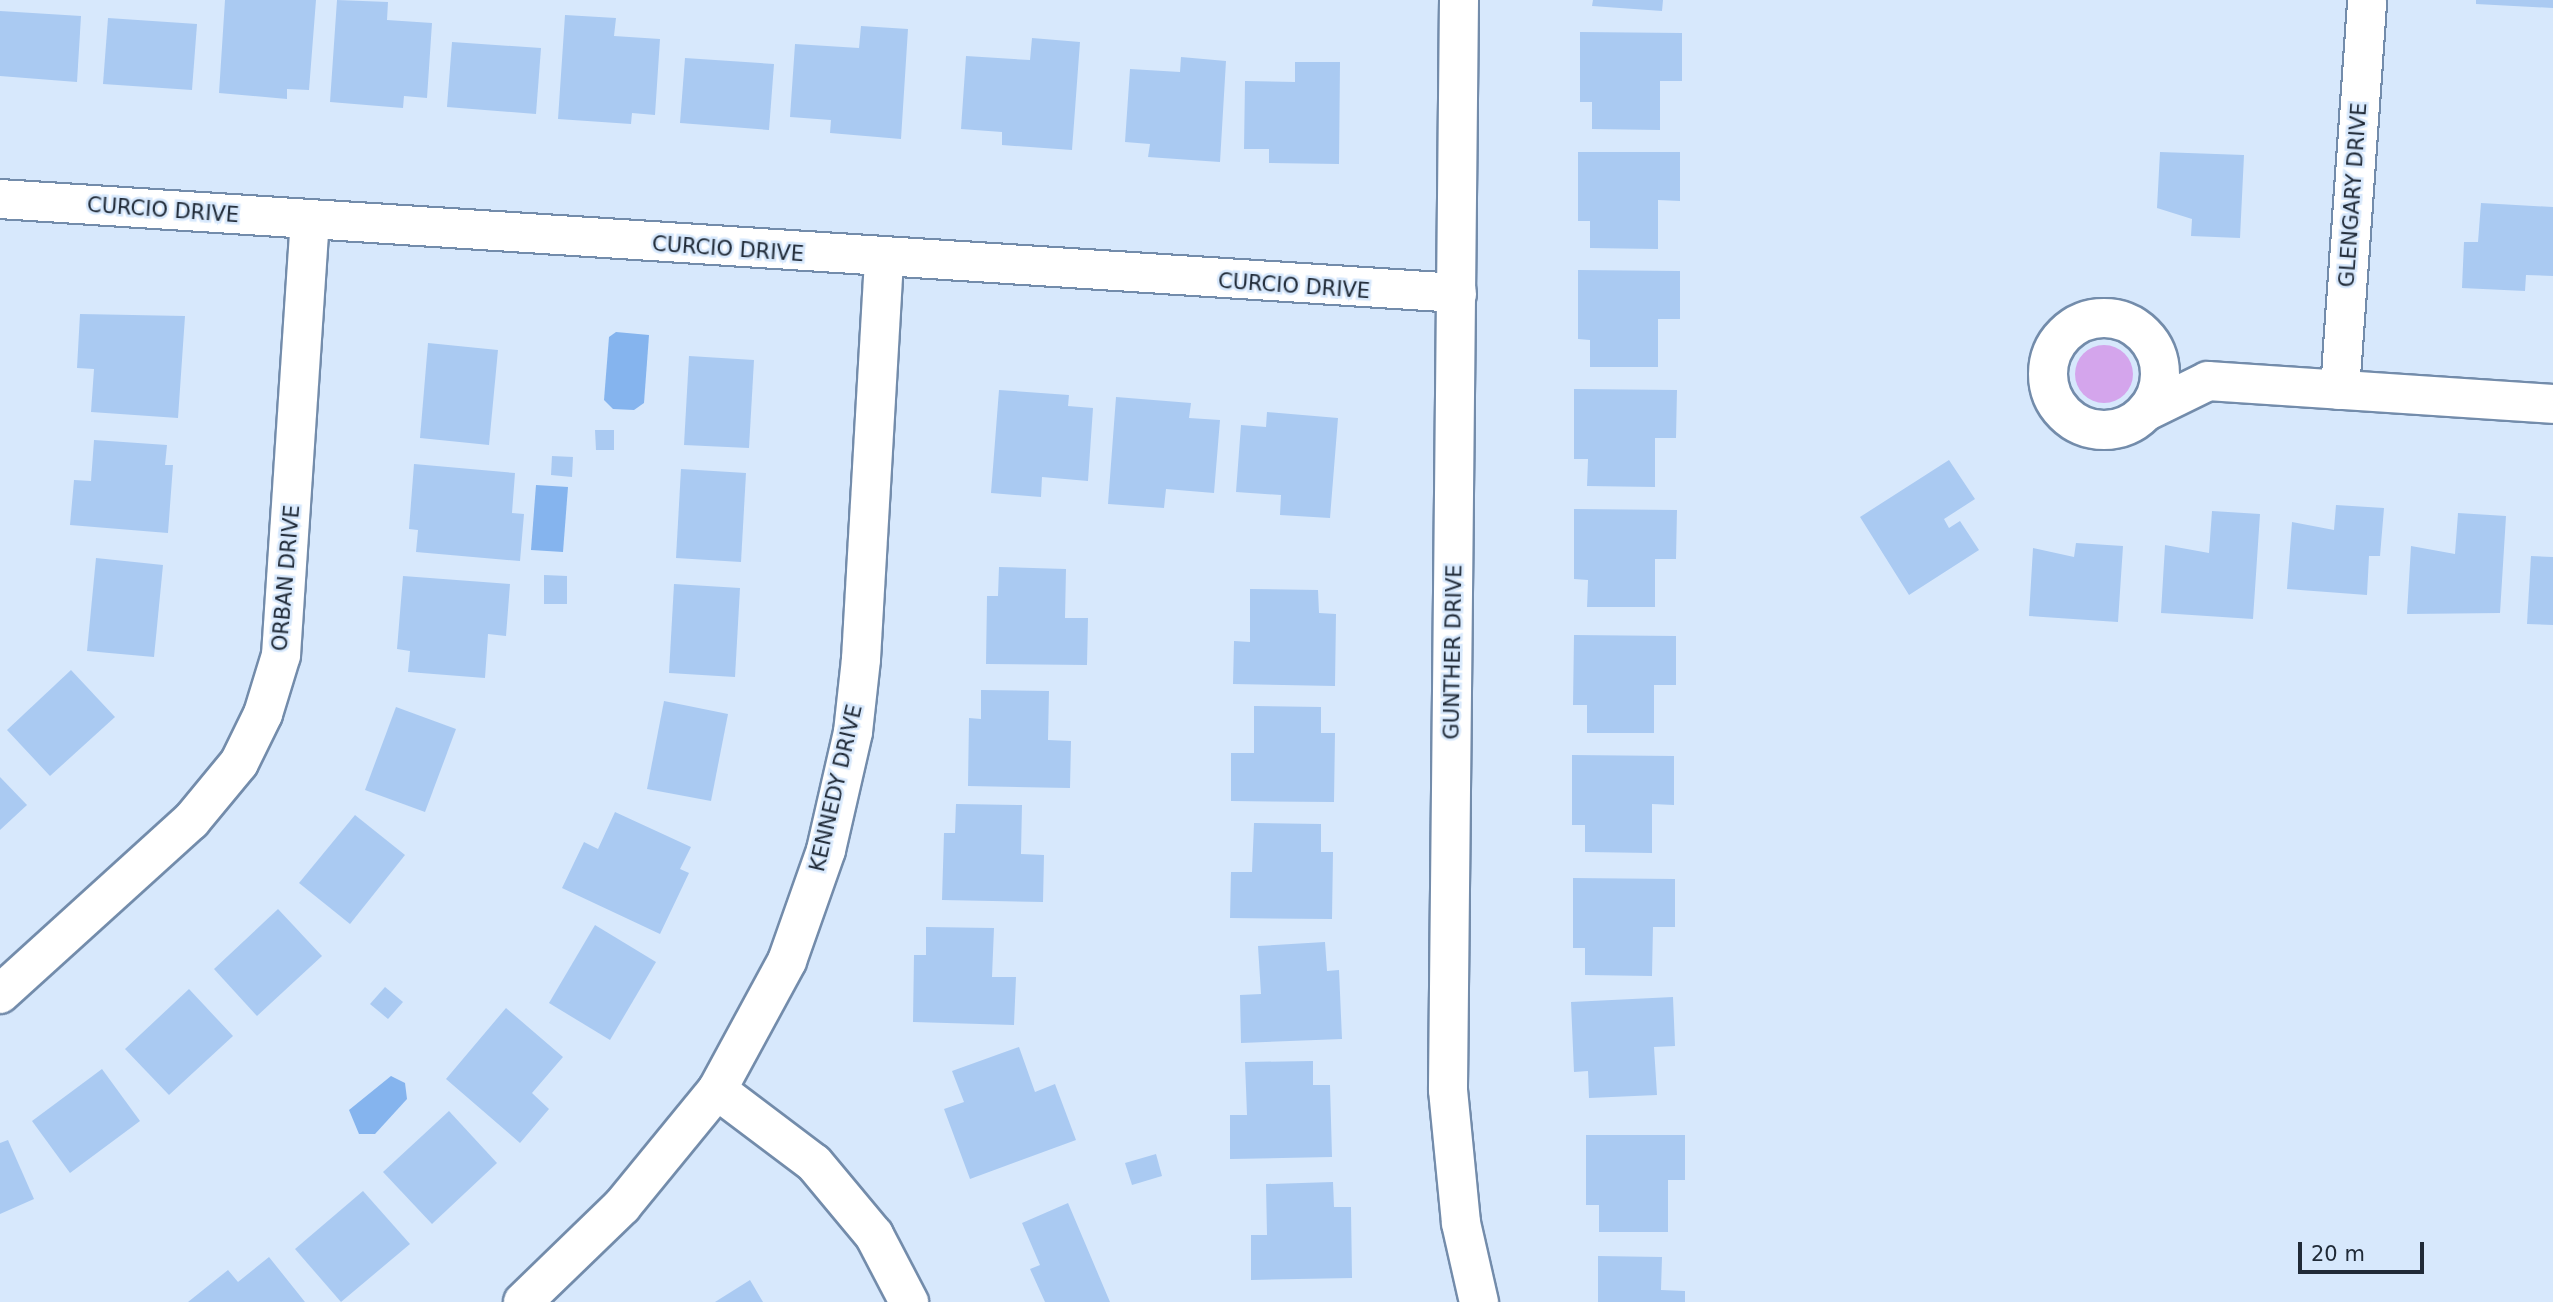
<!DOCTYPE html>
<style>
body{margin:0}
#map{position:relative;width:2553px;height:1302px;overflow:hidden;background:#d7e8fc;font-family:"DejaVu Sans",sans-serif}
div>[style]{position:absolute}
.green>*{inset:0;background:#d4a5ec}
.round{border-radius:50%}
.water>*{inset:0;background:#85b4ee}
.building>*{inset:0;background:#aacaf2}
.roads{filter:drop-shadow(2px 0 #738cab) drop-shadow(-2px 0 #738cab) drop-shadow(0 2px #738cab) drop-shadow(0 -2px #738cab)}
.minor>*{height:38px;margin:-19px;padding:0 19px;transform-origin:19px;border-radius:19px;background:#fff}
.minor>.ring{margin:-19px;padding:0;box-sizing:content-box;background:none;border:38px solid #fff;border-radius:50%}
span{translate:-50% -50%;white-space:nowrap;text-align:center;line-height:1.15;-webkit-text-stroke:5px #d7e8fc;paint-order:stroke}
.street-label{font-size:21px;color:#202a37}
.scale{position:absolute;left:2298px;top:1242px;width:126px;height:32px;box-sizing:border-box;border:4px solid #202a37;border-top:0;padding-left:9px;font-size:21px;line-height:24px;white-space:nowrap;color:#202a37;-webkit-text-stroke:5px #d7e8fc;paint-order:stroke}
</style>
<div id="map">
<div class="green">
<i class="round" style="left:2075px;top:345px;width:58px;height:58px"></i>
</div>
<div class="water">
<i style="clip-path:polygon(616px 332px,649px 335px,644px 403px,634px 410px,613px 409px,604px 400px,609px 337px)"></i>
<i style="clip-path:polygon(536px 485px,568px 487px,563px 552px,531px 550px)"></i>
<i style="clip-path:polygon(391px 1076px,405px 1083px,407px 1099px,375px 1134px,359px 1134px,349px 1110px)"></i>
</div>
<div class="building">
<i style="clip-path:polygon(225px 0,316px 0,309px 90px,287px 89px,287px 99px,219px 93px)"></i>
<i style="clip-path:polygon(337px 0,388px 2px,387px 20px,432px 23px,427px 98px,404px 96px,403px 108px,330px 102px)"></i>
<i style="clip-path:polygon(1593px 0,1663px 0,1662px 11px,1592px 6px)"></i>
<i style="clip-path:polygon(2476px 0,2553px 0,2553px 8px,2476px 4px)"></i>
<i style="clip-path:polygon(0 11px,81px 16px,77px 82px,0 76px)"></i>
<i style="clip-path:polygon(565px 15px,616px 18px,614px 36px,660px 39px,655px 115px,632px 113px,631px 124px,558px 119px)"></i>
<i style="clip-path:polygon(108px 18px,197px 24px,192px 90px,103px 84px)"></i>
<i style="clip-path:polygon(861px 26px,908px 29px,901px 139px,830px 133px,831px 120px,790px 117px,795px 44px,859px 48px)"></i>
<i style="clip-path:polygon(1580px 32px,1682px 33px,1682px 81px,1660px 81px,1660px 130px,1592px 129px,1592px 102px,1580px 102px)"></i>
<i style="clip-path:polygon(1032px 38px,1080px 42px,1072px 150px,1002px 145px,1002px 132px,961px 129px,966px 56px,1030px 60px)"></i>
<i style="clip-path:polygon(452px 42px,541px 48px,536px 114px,447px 107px)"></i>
<i style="clip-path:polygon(1181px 57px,1226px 61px,1220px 162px,1148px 157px,1150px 144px,1125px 142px,1130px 69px,1180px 72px)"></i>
<i style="clip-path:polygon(685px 58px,774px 64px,769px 130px,680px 123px)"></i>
<i style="clip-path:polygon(1295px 62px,1340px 62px,1339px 164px,1269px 163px,1269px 149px,1244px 149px,1245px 81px,1295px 82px)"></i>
<i style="clip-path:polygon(1578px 152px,1680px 152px,1680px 201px,1658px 200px,1658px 249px,1590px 248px,1590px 221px,1578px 221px)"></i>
<i style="clip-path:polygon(2160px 152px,2244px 155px,2240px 238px,2191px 236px,2192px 219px,2157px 208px)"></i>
<i style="clip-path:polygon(2481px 203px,2553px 207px,2553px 276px,2526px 275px,2525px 291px,2462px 288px,2464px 242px,2478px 242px)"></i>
<i style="clip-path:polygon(1578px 270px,1680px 271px,1680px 319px,1658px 319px,1658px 367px,1590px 367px,1590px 340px,1578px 339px)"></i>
<i style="clip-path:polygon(80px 314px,185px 316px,178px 418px,91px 412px,94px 369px,77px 368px)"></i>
<i style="clip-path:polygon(428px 343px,498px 350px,489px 445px,420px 438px)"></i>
<i style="clip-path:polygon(689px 356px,754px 360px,749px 448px,684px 445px)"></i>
<i style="clip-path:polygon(1574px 389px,1677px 390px,1676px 438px,1655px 438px,1655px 487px,1587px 486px,1588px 459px,1574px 459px)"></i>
<i style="clip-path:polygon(999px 390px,1069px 395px,1068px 406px,1093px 408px,1088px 481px,1042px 477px,1041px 497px,991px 493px)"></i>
<i style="clip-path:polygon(1116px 397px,1191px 403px,1189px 418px,1220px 420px,1214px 493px,1166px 489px,1164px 508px,1108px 504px)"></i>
<i style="clip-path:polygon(1267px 412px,1338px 418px,1330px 518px,1280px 515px,1281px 495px,1236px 492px,1241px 425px,1266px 427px)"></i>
<i style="clip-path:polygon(595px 430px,614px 430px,614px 450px,596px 450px)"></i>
<i style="clip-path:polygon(94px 440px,167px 445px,165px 465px,173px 465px,168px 533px,70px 525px,74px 480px,91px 481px)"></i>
<i style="clip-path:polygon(552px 456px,573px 457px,572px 477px,551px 475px)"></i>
<i style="clip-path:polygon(1949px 460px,1975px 499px,1944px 519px,1949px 528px,1960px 521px,1979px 550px,1909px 595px,1860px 517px)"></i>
<i style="clip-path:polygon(414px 464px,515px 473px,512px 513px,524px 514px,520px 561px,416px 552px,418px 530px,409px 529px)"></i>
<i style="clip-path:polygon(681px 469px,746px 473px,741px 562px,676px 558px)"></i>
<i style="clip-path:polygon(2336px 505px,2384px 508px,2380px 556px,2369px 556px,2367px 595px,2287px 589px,2292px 522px,2334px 530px)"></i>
<i style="clip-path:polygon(1574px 509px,1677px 510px,1676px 559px,1655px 559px,1655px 607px,1587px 607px,1588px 580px,1574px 579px)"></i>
<i style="clip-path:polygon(2212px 511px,2260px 514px,2253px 619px,2161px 613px,2165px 545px,2209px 553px)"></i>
<i style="clip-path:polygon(2458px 513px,2506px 516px,2500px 613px,2407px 614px,2411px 546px,2455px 554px)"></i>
<i style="clip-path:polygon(2076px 543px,2123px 546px,2118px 622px,2029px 616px,2033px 548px,2074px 557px)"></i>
<i style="clip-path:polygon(2531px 556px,2553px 557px,2553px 625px,2527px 624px)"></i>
<i style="clip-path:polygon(96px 558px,163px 565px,154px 657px,87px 651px)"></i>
<i style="clip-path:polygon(999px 567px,1066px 569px,1065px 618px,1088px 618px,1087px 665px,986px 664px,987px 596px,998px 596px)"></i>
<i style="clip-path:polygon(544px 575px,567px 576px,567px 604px,544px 604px)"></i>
<i style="clip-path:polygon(403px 576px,510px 584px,506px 636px,488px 634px,485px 678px,408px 672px,410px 651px,397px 649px)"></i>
<i style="clip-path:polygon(674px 584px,740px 588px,735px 677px,669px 673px)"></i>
<i style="clip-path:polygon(1250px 589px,1318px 590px,1319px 613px,1336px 614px,1335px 686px,1233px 684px,1234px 641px,1250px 642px)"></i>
<i style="clip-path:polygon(1574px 635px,1676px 636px,1676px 685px,1654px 685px,1654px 733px,1587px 733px,1587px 705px,1573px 705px)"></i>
<i style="clip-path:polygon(71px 670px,115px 717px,50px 776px,7px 730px)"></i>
<i style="clip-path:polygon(981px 690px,1049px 691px,1048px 740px,1071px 741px,1070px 788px,968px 786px,969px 718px,981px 719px)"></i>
<i style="clip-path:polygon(664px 701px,728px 714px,711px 801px,647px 789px)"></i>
<i style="clip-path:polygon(1254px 706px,1321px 707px,1321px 733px,1335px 733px,1334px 802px,1231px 801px,1231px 753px,1254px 753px)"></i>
<i style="clip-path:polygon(396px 707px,456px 729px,425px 812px,365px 790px)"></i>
<i style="clip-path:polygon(1572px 755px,1674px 756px,1674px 805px,1652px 804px,1652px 853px,1585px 852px,1585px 825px,1572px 825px)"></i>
<i style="clip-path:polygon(0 777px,27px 805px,0 830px)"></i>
<i style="clip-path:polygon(956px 804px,1022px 805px,1021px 854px,1044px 855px,1043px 902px,942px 900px,944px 833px,955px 833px)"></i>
<i style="clip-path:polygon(615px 812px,691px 847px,680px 869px,689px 873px,660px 934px,562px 888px,584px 842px,598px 849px)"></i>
<i style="clip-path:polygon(355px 815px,405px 855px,350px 924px,299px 883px)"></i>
<i style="clip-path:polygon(1254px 823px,1321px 824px,1321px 852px,1333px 852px,1332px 919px,1230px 918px,1231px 872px,1252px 872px)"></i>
<i style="clip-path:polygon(1573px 878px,1675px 879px,1675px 927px,1653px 927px,1652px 976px,1585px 975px,1585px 948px,1573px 948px)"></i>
<i style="clip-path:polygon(278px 909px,322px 956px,257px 1016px,214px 969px)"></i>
<i style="clip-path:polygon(595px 925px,656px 962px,610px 1040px,549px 1003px)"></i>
<i style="clip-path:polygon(926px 927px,994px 928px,992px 977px,1016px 977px,1014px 1025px,913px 1022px,914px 955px,926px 955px)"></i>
<i style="clip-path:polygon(1325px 942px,1327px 971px,1339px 970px,1342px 1039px,1241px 1043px,1240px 995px,1261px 994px,1258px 946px)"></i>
<i style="clip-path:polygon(385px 987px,403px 1002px,388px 1019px,370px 1004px)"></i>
<i style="clip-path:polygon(189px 989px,233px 1036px,169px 1095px,125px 1049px)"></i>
<i style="clip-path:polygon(1673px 997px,1675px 1046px,1654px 1047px,1657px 1095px,1589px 1098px,1588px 1071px,1574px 1072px,1571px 1002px)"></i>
<i style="clip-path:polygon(506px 1008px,563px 1057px,532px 1093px,549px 1109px,520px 1143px,446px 1079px)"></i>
<i style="clip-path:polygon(1019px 1047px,1035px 1092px,1055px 1084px,1076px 1140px,970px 1179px,944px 1109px,964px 1102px,952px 1071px)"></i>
<i style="clip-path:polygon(1313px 1061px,1313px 1085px,1330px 1085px,1332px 1157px,1230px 1159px,1230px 1115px,1247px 1115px,1245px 1062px)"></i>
<i style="clip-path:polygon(102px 1069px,140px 1121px,70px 1173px,32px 1121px)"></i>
<i style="clip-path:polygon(449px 1111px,497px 1163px,432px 1224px,383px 1172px)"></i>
<i style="clip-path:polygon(1586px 1135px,1685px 1135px,1685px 1180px,1668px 1180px,1668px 1232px,1599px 1232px,1599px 1205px,1586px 1205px)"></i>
<i style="clip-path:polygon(8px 1140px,34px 1199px,0 1214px,0 1143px)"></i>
<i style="clip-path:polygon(1156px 1154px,1162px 1176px,1132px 1185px,1125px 1163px)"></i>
<i style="clip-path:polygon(1333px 1182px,1334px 1207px,1351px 1207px,1352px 1278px,1251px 1280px,1251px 1235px,1267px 1235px,1266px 1184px)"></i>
<i style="clip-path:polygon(363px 1191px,410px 1244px,341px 1302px,295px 1249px)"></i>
<i style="clip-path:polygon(1068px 1203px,1110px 1302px,1045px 1302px,1030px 1269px,1040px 1265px,1022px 1223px)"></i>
<i style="clip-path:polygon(1598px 1256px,1662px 1257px,1661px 1290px,1685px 1291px,1685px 1302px,1598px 1302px)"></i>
<i style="clip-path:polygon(269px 1257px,305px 1302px,188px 1302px,228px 1270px,238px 1282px)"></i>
<i style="clip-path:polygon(750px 1280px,763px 1302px,715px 1302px)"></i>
</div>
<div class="roads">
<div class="minor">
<i style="left:1459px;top:0;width:1090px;rotate:90.58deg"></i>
<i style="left:1448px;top:1090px;width:134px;rotate:84.4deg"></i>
<i style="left:1461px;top:1223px;width:81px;rotate:77.2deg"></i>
<i style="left:0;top:199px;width:1460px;rotate:3.69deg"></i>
<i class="ring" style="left:2048px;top:318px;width:74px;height:74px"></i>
<i style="left:2340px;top:390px;width:391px;rotate:-86deg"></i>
<i style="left:2145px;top:412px;width:70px;rotate:-26.2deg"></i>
<i style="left:2208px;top:381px;width:346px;rotate:3.8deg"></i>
<i style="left:0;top:994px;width:258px;rotate:-42.2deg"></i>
<i style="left:191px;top:821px;width:75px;rotate:-50.4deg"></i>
<i style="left:239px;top:763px;width:55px;rotate:-63.9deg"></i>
<i style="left:263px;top:714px;width:62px;rotate:-73deg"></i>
<i style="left:281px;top:655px;width:436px;rotate:-86.2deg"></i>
<i style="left:717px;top:1090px;width:121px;rotate:37deg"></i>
<i style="left:814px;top:1163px;width:94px;rotate:50.2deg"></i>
<i style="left:874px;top:1235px;width:76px;rotate:62.4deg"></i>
<i style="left:523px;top:1302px;width:138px;rotate:-44.1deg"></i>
<i style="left:622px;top:1206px;width:150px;rotate:-50.7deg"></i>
<i style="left:717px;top:1090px;width:147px;rotate:-61.5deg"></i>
<i style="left:787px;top:961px;width:118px;rotate:-70.6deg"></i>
<i style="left:826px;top:850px;width:121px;rotate:-77.1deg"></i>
<i style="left:853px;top:732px;width:73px;rotate:-83.7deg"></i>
<i style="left:861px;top:659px;width:400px;rotate:-86.7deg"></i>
</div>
</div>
<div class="street-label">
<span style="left:2353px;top:195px;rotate:-86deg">GLENGARY DRIVE</span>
<span style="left:163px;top:210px;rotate:4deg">CURCIO DRIVE</span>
<span style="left:728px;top:249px;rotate:4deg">CURCIO DRIVE</span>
<span style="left:1294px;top:286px;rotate:4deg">CURCIO DRIVE</span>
<span style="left:286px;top:578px;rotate:-85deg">ORBAN DRIVE</span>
<span style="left:1453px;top:652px;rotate:-89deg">GUNTHER DRIVE</span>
<span style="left:836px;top:788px;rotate:-77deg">KENNEDY DRIVE</span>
</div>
<div class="scale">20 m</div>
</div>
